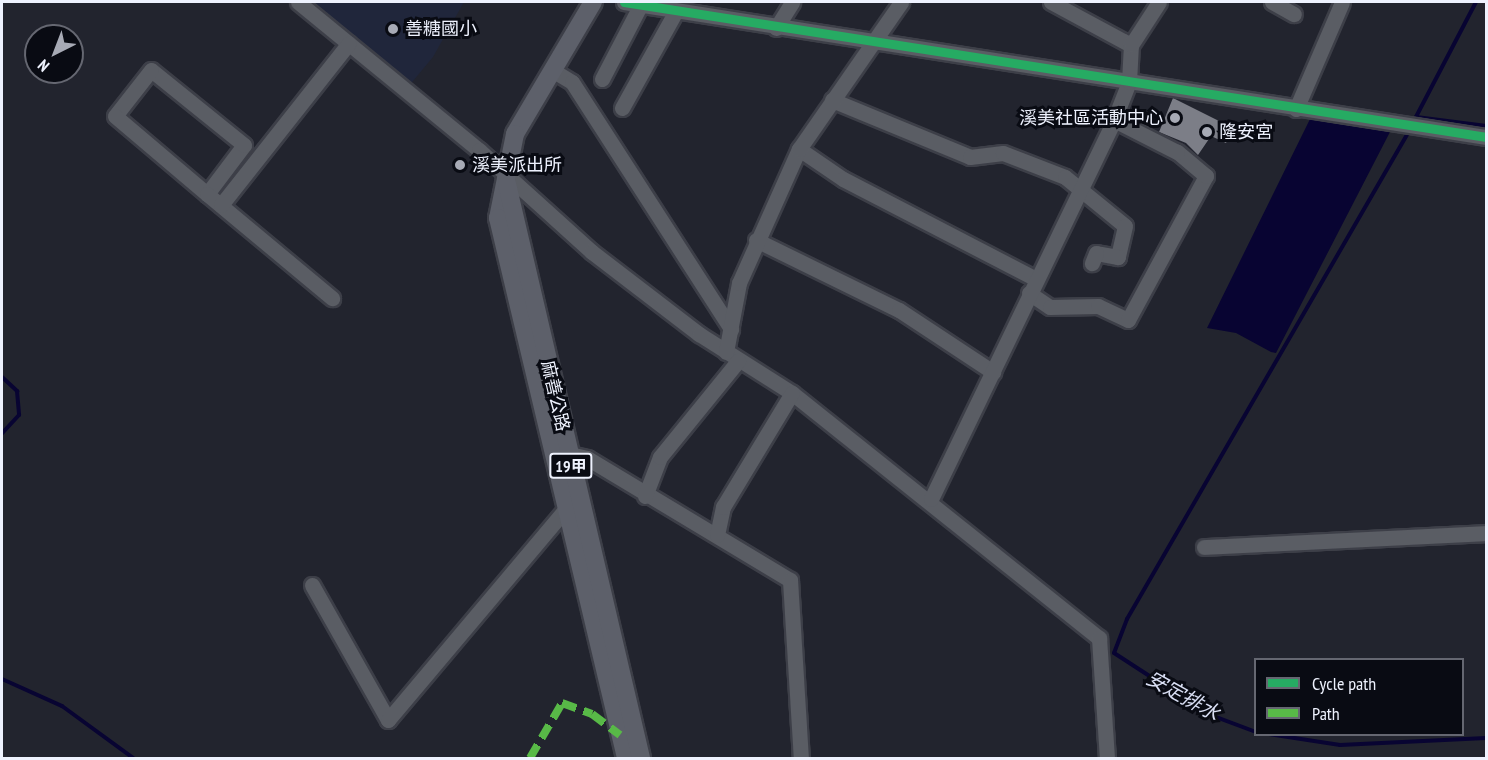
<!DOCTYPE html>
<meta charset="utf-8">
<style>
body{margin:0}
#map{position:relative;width:1488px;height:760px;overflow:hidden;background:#22242e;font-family:"PT Sans Narrow","Noto Sans TC",sans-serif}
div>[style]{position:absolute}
.built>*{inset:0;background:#20263b}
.water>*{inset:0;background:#080432}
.stream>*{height:4px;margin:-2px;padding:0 2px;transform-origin:2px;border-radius:2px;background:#080432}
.building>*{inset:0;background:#7c7e87}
.roads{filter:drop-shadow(2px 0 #3d3f48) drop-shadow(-2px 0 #3d3f48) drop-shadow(0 2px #3d3f48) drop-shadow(0 -2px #3d3f48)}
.minor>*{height:15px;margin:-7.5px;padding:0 7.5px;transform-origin:7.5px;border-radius:7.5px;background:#5a5d64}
.major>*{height:18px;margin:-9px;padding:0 9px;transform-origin:9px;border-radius:9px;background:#5d606a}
.quiet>*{height:8px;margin-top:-4px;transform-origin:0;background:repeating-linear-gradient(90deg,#58b947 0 15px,transparent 0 23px)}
.cycleway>*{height:9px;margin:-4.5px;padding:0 4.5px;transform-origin:4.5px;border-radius:4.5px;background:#26ab63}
.dots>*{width:16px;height:16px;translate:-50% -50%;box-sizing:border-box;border:3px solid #090b13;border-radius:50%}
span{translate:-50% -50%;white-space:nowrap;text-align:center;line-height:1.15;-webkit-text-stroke:6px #090b13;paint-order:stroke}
.shield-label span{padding:2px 4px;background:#090b13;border:2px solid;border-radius:4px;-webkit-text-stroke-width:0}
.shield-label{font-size:16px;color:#eef2fe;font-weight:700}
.poi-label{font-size:18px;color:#eef2fe}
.left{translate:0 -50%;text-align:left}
.right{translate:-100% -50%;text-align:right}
.street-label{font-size:18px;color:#eef2fe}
.water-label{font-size:20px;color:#d8def3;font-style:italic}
.frame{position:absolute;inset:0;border:3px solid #eef2fe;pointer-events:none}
.legend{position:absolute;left:1254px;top:658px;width:210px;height:78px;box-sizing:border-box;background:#090b13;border:2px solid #656771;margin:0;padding:8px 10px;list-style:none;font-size:18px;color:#eef2fe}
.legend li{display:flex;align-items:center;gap:12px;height:30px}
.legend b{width:30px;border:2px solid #656771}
.north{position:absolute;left:24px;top:24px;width:60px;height:60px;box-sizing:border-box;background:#090b13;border:2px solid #656771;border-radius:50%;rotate:222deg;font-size:16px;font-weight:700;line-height:24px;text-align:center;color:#eef2fe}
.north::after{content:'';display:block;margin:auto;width:21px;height:27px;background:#a7aab5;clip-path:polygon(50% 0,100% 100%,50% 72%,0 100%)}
</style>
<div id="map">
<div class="built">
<i style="clip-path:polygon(304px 2px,464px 2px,433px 57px,408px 87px)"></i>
</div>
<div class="water">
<i style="clip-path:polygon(1311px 117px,1391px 130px,1276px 353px,1271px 352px,1236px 333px,1207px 328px)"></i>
</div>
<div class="stream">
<i style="left:1476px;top:2px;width:130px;rotate:117.6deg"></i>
<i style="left:1416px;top:117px;width:71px;rotate:7.3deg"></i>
<i style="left:2px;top:377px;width:21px;rotate:43deg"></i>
<i style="left:17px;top:391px;width:24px;rotate:85deg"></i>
<i style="left:19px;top:415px;width:25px;rotate:133deg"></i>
<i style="left:2px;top:679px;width:66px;rotate:24.2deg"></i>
<i style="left:62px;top:706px;width:88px;rotate:36.2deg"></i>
<i style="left:1256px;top:732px;width:51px;rotate:-159.4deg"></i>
<i style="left:1208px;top:714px;width:112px;rotate:-147deg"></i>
<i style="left:1114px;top:653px;width:36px;rotate:-69deg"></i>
<i style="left:1127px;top:619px;width:561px;rotate:-59.96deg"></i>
<i style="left:1269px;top:734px;width:72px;rotate:8.8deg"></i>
<i style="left:1340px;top:745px;width:146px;rotate:-2.7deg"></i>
</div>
<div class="building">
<i style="clip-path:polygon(1173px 98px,1233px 128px,1226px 143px,1211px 136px,1198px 155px,1186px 143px,1159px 132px)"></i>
</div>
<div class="roads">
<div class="minor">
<i style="left:298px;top:2px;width:234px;rotate:39.3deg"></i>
<i style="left:479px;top:150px;width:152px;rotate:42.1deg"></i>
<i style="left:592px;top:252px;width:135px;rotate:37.5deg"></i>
<i style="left:699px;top:334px;width:110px;rotate:32.4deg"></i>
<i style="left:792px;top:393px;width:393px;rotate:38.6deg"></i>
<i style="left:1099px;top:638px;width:120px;rotate:86.2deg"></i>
<i style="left:624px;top:2px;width:873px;rotate:8.9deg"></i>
<i style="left:1051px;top:2px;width:91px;rotate:28.3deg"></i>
<i style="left:1272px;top:2px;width:25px;rotate:29deg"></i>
<i style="left:776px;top:28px;width:31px;rotate:-58deg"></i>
<i style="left:552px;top:70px;width:23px;rotate:31deg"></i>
<i style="left:572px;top:82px;width:294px;rotate:57.2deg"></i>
<i style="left:602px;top:79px;width:85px;rotate:-62.5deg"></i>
<i style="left:832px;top:100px;width:149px;rotate:22.4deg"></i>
<i style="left:970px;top:157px;width:33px;rotate:-7deg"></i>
<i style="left:1003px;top:153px;width:66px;rotate:21.2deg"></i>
<i style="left:1065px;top:177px;width:77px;rotate:39.2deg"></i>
<i style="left:1125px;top:226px;width:32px;rotate:103deg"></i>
<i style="left:1118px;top:257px;width:22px;rotate:-170deg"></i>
<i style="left:1096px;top:253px;width:11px;rotate:112deg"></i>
<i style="left:622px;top:108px;width:111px;rotate:-60.9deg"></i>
<i style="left:1296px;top:109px;width:116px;rotate:-66.7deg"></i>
<i style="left:799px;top:149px;width:53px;rotate:34.3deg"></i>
<i style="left:843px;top:179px;width:215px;rotate:27.4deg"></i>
<i style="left:207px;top:194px;width:61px;rotate:-52.9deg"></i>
<i style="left:244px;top:145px;width:119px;rotate:-141.1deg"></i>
<i style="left:151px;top:70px;width:58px;rotate:128deg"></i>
<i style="left:115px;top:116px;width:121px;rotate:40.3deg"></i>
<i style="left:207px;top:194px;width:163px;rotate:39.8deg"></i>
<i style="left:221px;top:205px;width:206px;rotate:-51.7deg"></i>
<i style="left:756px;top:240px;width:159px;rotate:26.1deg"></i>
<i style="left:899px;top:310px;width:113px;rotate:33.4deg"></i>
<i style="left:1029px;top:293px;width:25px;rotate:34deg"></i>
<i style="left:1050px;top:307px;width:48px;rotate:-1.2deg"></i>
<i style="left:1098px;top:306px;width:33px;rotate:25deg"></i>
<i style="left:1128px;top:320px;width:164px;rotate:-61.6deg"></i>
<i style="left:1206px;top:176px;width:38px;rotate:-140deg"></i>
<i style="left:1177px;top:152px;width:71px;rotate:-153.1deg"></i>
<i style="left:726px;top:352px;width:70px;rotate:-79.3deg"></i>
<i style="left:739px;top:283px;width:147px;rotate:-65.9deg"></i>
<i style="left:799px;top:149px;width:179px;rotate:-55.2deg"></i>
<i style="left:561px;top:452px;width:27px;rotate:13deg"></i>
<i style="left:587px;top:458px;width:237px;rotate:31deg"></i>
<i style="left:790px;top:580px;width:178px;rotate:86.5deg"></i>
<i style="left:645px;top:496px;width:42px;rotate:-69deg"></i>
<i style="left:660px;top:457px;width:124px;rotate:-50.9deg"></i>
<i style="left:931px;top:499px;width:421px;rotate:-64.2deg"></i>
<i style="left:1114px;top:120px;width:41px;rotate:-68.5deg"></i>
<i style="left:1129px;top:82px;width:37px;rotate:-87deg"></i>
<i style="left:1131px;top:45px;width:51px;rotate:-56.9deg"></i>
<i style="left:717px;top:535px;width:29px;rotate:-78deg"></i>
<i style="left:723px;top:507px;width:133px;rotate:-58.8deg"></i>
<i style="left:1204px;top:547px;width:282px;rotate:-2.8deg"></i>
<i style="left:312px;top:585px;width:155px;rotate:60.6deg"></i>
<i style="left:388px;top:720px;width:275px;rotate:-49.9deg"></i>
</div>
<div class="major">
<i style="left:593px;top:2px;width:153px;rotate:120.6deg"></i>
<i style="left:515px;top:134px;width:86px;rotate:101.4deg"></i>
<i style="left:498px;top:218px;width:555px;rotate:76.66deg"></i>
<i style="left:507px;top:184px;width:589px;rotate:76.86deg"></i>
</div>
</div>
<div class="quiet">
<i style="left:530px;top:758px;width:64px;rotate:-59.8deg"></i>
<i style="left:562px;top:703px;width:32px;rotate:20deg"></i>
<i style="left:592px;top:714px;width:35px;rotate:37deg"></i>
</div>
<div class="cycleway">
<i style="left:624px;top:2px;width:873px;rotate:8.9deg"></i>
</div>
<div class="dots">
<i style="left:393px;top:29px;background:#a7aab5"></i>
<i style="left:1175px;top:118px;background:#a7aab5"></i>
<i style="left:1207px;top:132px;background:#a7aab5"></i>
<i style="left:460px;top:165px;background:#a7aab5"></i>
</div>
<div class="shield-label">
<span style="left:571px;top:466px">19甲</span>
</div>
<div class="poi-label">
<span class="left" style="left:405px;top:29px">善糖國小</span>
<span class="right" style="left:1163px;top:118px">溪美社區活動中心</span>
<span class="left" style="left:1219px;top:132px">隆安宮</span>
<span class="left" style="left:472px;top:165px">溪美派出所</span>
</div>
<div class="street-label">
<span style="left:555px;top:396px;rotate:77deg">麻善公路</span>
</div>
<div class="water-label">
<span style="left:1183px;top:696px;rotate:29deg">安定排水</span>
</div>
<div class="frame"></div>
<ul class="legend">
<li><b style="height:8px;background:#26ab63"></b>Cycle path</li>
<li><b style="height:8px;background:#58b947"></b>Path</li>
</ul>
<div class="north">N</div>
</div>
